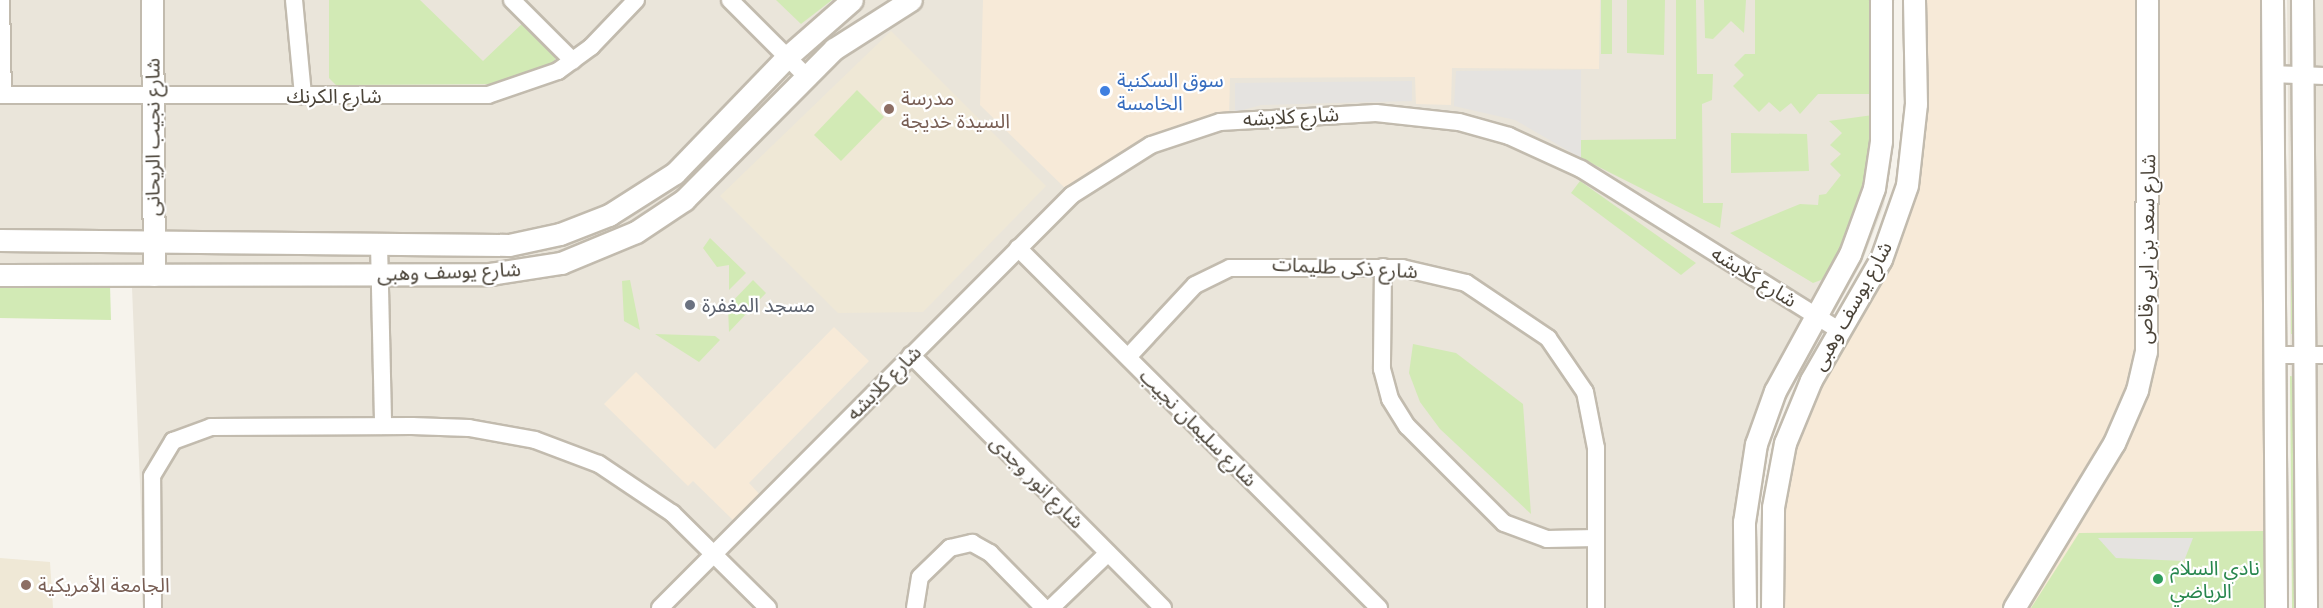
<!DOCTYPE html>
<meta charset="utf-8">
<style>
body{margin:0}
#map{position:relative;width:2323px;height:608px;overflow:hidden;background:#f6f3ec;font-family:Roboto,"Noto Sans Arabic",sans-serif}
div>[style]{position:absolute}
.residential>*{inset:0;background:#eae5da}
.commercial>*{inset:0;background:#f7ead8}
.education>*{inset:0;background:#efe8d6}
.green>*{inset:0;background:#d2eab5}
.parking>*{inset:0;background:#e5e3e0}
.roads{filter:drop-shadow(2px 0 #c2bbae) drop-shadow(-2px 0 #c2bbae) drop-shadow(0 2px #c2bbae) drop-shadow(0 -2px #c2bbae)}
.minor>*{height:16px;margin:-8px;padding:0 8px;transform-origin:8px;border-radius:8px;background:#fff}
.tertiary>*{height:21px;margin:-10.5px;padding:0 10.5px;transform-origin:10.5px;border-radius:10.5px;background:#fff}
.dots>*{width:16px;height:16px;translate:-50% -50%;box-sizing:border-box;border:3px solid #fff;border-radius:50%}
span{translate:-50% -50%;white-space:nowrap;text-align:center;line-height:1.15;-webkit-text-stroke:4.5px #fff;paint-order:stroke}
.shop-label{font-size:20px;color:#366cbe}
.left{translate:0 -50%;text-align:left}
.street-label{font-size:20px;color:#4b4439}
.education-label{font-size:20px;color:#785e54}
.worship-label{font-size:20px;color:#5b616d}
.leisure-label{font-size:20px;color:#27864d}
</style>
<div id="map">
<div class="residential">
<i style="clip-path:polygon(0 0,1891px 0,1891px 163px,1884px 205px,1862px 262px,1768px 433px,1755px 475px,1751px 608px,145px 608px,131px 263px,0 264px)"></i>
<i style="clip-path:polygon(2287px 0,2323px 0,2323px 608px,2293px 608px)"></i>
</div>
<div class="commercial">
<i style="clip-path:polygon(983px 0,1600px 0,1599px 69px,1452px 68px,1451px 105px,1416px 104px,1415px 77px,1230px 78px,1229px 117px,1130px 148px,1067px 190px,980px 105px)"></i>
<i style="clip-path:polygon(1920px 0,2270px 0,2274px 608px,1779px 608px,1776px 525px,1796px 439px,1898px 233px)"></i>
<i style="clip-path:polygon(834px 327px,869px 361px,749px 483px,763px 498px,737px 524px,693px 481px,688px 486px,604px 404px,636px 372px,715px 449px)"></i>
</div>
<div class="education">
<i style="clip-path:polygon(891px 31px,1046px 186px,923px 312px,838px 313px,720px 196px)"></i>
<i style="clip-path:polygon(0 558px,50px 562px,53px 608px,0 608px)"></i>
</div>
<div class="green">
<i style="clip-path:polygon(329px 0,420px 0,483px 61px,527px 19px,557px 53px,552px 69px,512px 84px,336px 85px,329px 78px)"></i>
<i style="clip-path:polygon(776px 0,832px 0,801px 24px)"></i>
<i style="clip-path:polygon(1601px 0,1612px 0,1612px 54px,1601px 54px)"></i>
<i style="clip-path:polygon(1627px 0,1665px 0,1664px 55px,1627px 53px)"></i>
<i style="clip-path:polygon(1676px 0,1696px 0,1697px 74px,1713px 74px,1712px 100px,1702px 104px,1703px 203px,1723px 203px,1720px 228px,1581px 158px,1581px 140px,1676px 139px)"></i>
<i style="clip-path:polygon(1704px 0,1746px 0,1744px 33px,1731px 21px,1713px 39px,1705px 38px)"></i>
<i style="clip-path:polygon(1755px 0,1870px 0,1876px 6px,1874px 94px,1818px 94px,1800px 114px,1791px 103px,1780px 112px,1769px 102px,1759px 112px,1733px 86px,1744px 75px,1734px 65px,1745px 54px,1755px 54px)"></i>
<i style="clip-path:polygon(857px 90px,884px 117px,841px 161px,814px 135px)"></i>
<i style="clip-path:polygon(2291px 102px,2300px 102px,2297px 334px,2291px 334px)"></i>
<i style="clip-path:polygon(1873px 115px,1866px 194px,1829px 277px,1813px 283px,1730px 233px,1800px 204px,1818px 205px,1819px 195px,1826px 194px,1841px 175px,1830px 164px,1841px 154px,1830px 145px,1842px 133px,1829px 121px)"></i>
<i style="clip-path:polygon(1731px 133px,1807px 134px,1809px 171px,1731px 173px)"></i>
<i style="clip-path:polygon(1580px 181px,1696px 263px,1681px 275px,1571px 193px)"></i>
<i style="clip-path:polygon(710px 238px,746px 273px,729px 290px,729px 265px,717px 267px,703px 248px)"></i>
<i style="clip-path:polygon(630px 280px,640px 330px,624px 321px,622px 281px)"></i>
<i style="clip-path:polygon(753px 280px,766px 293px,729px 332px,728px 306px)"></i>
<i style="clip-path:polygon(110px 285px,111px 320px,0 318px,0 286px)"></i>
<i style="clip-path:polygon(655px 334px,715px 336px,720px 340px,699px 362px)"></i>
<i style="clip-path:polygon(1413px 344px,1456px 353px,1523px 404px,1531px 514px,1440px 429px,1420px 402px,1409px 373px)"></i>
<i style="clip-path:polygon(2290px 376px,2297px 377px,2298px 608px,2292px 608px)"></i>
<i style="clip-path:polygon(2265px 531px,2265px 608px,2031px 608px,2079px 533px)"></i>
</div>
<div class="parking">
<i style="clip-path:polygon(1581px 70px,1581px 158px,1515px 120px,1454px 106px,1456px 71px)"></i>
<i style="clip-path:polygon(1412px 81px,1412px 101px,1261px 105px,1235px 112px,1235px 83px)"></i>
<i style="clip-path:polygon(2098px 538px,2193px 538px,2184px 561px,2116px 558px)"></i>
</div>
<div class="roads">
<div class="minor">
<i style="left:1px;top:0;width:95px;rotate:88.8deg"></i>
<i style="left:294px;top:0;width:96px;rotate:84.6deg"></i>
<i style="left:512px;top:0;width:86px;rotate:45deg"></i>
<i style="left:730px;top:0;width:109px;rotate:45deg"></i>
<i style="left:2272px;top:74px;width:51px;rotate:2.2deg"></i>
<i style="left:0;top:95px;width:488px"></i>
<i style="left:488px;top:95px;width:74px;rotate:-18.9deg"></i>
<i style="left:558px;top:71px;width:41px;rotate:-36deg"></i>
<i style="left:591px;top:47px;width:65px;rotate:-46.2deg"></i>
<i style="left:379px;top:244px;width:182px;rotate:88.7deg"></i>
<i style="left:1018px;top:248px;width:510px;rotate:44.92deg"></i>
<i style="left:1383px;top:267px;width:102px;rotate:90.6deg"></i>
<i style="left:1382px;top:369px;width:31px;rotate:75deg"></i>
<i style="left:1390px;top:399px;width:32px;rotate:58deg"></i>
<i style="left:1407px;top:426px;width:137px;rotate:45deg"></i>
<i style="left:1504px;top:523px;width:46px;rotate:20.4deg"></i>
<i style="left:1547px;top:539px;width:49px;rotate:-1.2deg"></i>
<i style="left:911px;top:355px;width:357px;rotate:45.1deg"></i>
<i style="left:2274px;top:355px;width:49px"></i>
<i style="left:1128px;top:357px;width:98px;rotate:-47.1deg"></i>
<i style="left:1195px;top:285px;width:39px;rotate:-26deg"></i>
<i style="left:1230px;top:268px;width:172px"></i>
<i style="left:1402px;top:268px;width:66px;rotate:13.2deg"></i>
<i style="left:1466px;top:283px;width:99px;rotate:33.9deg"></i>
<i style="left:1548px;top:338px;width:65px;rotate:55.6deg"></i>
<i style="left:1585px;top:392px;width:57px;rotate:78.9deg"></i>
<i style="left:1596px;top:448px;width:160px;rotate:90deg"></i>
<i style="left:153px;top:608px;width:132px;rotate:-90.4deg"></i>
<i style="left:152px;top:476px;width:41px;rotate:-59deg"></i>
<i style="left:173px;top:441px;width:40px;rotate:-20.2deg"></i>
<i style="left:211px;top:427px;width:201px;rotate:-0.3deg"></i>
<i style="left:412px;top:426px;width:57px;rotate:2deg"></i>
<i style="left:469px;top:428px;width:67px;rotate:10.3deg"></i>
<i style="left:535px;top:440px;width:68px;rotate:20.6deg"></i>
<i style="left:599px;top:464px;width:88px;rotate:33.9deg"></i>
<i style="left:672px;top:513px;width:135px;rotate:44.7deg"></i>
<i style="left:660px;top:608px;width:583px;rotate:-45.07deg"></i>
<i style="left:1072px;top:195px;width:93px;rotate:-32.3deg"></i>
<i style="left:1151px;top:145px;width:73px;rotate:-18.4deg"></i>
<i style="left:1220px;top:122px;width:156px;rotate:-3.3deg"></i>
<i style="left:1376px;top:113px;width:83px;rotate:6.2deg"></i>
<i style="left:1459px;top:122px;width:52px;rotate:15.6deg"></i>
<i style="left:1509px;top:136px;width:79px;rotate:24.6deg"></i>
<i style="left:1581px;top:169px;width:305px;rotate:32deg"></i>
<i style="left:915px;top:608px;width:31px;rotate:-81deg"></i>
<i style="left:920px;top:577px;width:42px;rotate:-44deg"></i>
<i style="left:950px;top:548px;width:23px;rotate:-13deg"></i>
<i style="left:972px;top:543px;width:21px;rotate:29deg"></i>
<i style="left:990px;top:553px;width:77px;rotate:45.5deg"></i>
<i style="left:1051px;top:608px;width:79px;rotate:-44deg"></i>
</div>
<div class="tertiary">
<i style="left:152px;top:0;width:275px;rotate:89.6deg"></i>
<i style="left:2272px;top:0;width:608px;rotate:89.62deg"></i>
<i style="left:2302px;top:0;width:608px;rotate:89.62deg"></i>
<i style="left:0;top:240px;width:509px;rotate:0.56deg"></i>
<i style="left:509px;top:245px;width:52px;rotate:-12.2deg"></i>
<i style="left:560px;top:234px;width:53px;rotate:-21.2deg"></i>
<i style="left:609px;top:215px;width:78px;rotate:-32.5deg"></i>
<i style="left:675px;top:173px;width:161px;rotate:-46deg"></i>
<i style="left:787px;top:57px;width:86px;rotate:-41.2deg"></i>
<i style="left:0;top:275px;width:490px;rotate:-0.1deg"></i>
<i style="left:490px;top:274px;width:72px;rotate:-8.8deg"></i>
<i style="left:561px;top:263px;width:81px;rotate:-22.5deg"></i>
<i style="left:636px;top:232px;width:58px;rotate:-33.7deg"></i>
<i style="left:684px;top:200px;width:213px;rotate:-45.2deg"></i>
<i style="left:834px;top:49px;width:91px;rotate:-32.5deg"></i>
<i style="left:1745px;top:608px;width:86px;rotate:-90.7deg"></i>
<i style="left:1744px;top:522px;width:79px;rotate:-81.3deg"></i>
<i style="left:1756px;top:444px;width:56px;rotate:-70.3deg"></i>
<i style="left:1775px;top:391px;width:156px;rotate:-61.3deg"></i>
<i style="left:1850px;top:254px;width:70px;rotate:-70deg"></i>
<i style="left:1874px;top:188px;width:48px;rotate:-81.5deg"></i>
<i style="left:1881px;top:141px;width:141px;rotate:-90deg"></i>
<i style="left:1772px;top:608px;width:101px;rotate:-89.4deg"></i>
<i style="left:1773px;top:507px;width:65px;rotate:-79.4deg"></i>
<i style="left:1785px;top:443px;width:68px;rotate:-67.6deg"></i>
<i style="left:1811px;top:380px;width:140px;rotate:-60deg"></i>
<i style="left:1881px;top:259px;width:78px;rotate:-70.6deg"></i>
<i style="left:1907px;top:185px;width:81px;rotate:-83.7deg"></i>
<i style="left:1916px;top:104px;width:104px;rotate:-91.1deg"></i>
<i style="left:2014px;top:608px;width:193px;rotate:-58.8deg"></i>
<i style="left:2114px;top:443px;width:58px;rotate:-66.5deg"></i>
<i style="left:2137px;top:390px;width:39px;rotate:-77deg"></i>
<i style="left:2146px;top:352px;width:352px;rotate:-89.8deg"></i>
</div>
</div>
<div class="dots">
<i style="left:1105px;top:91px;background:#3f7fe0"></i>
<i style="left:889px;top:109px;background:#8d6e63"></i>
<i style="left:690px;top:305px;background:#6b7280"></i>
<i style="left:2158px;top:579px;background:#2e9e5b"></i>
<i style="left:26px;top:585px;background:#8d6e63"></i>
</div>
<div class="shop-label">
<span class="left" style="left:1117px;top:92px">سوق السكنية<br>الخامسة</span>
</div>
<div class="street-label">
<span style="left:334px;top:96px">شارع الكرنك</span>
<span style="left:1291px;top:117px;rotate:-3deg">شارع كلابشه</span>
<span style="left:153px;top:137px;rotate:-90deg">شارع نجيب الريحانى</span>
<span style="left:2147px;top:249px;rotate:-89deg">شارع سعد بن ابى وقاص</span>
<span style="left:1345px;top:268px;rotate:3deg">شارع ذكى طليمات</span>
<span style="left:449px;top:272px;rotate:-2deg">شارع يوسف وهبى</span>
<span style="left:1754px;top:277px;rotate:32deg">شارع كلابشه</span>
<span style="left:1852px;top:306px;rotate:-61deg">شارع يوسف وهبى</span>
<span style="left:884px;top:383px;rotate:-45deg">شارع كلابشه</span>
<span style="left:1198px;top:428px;rotate:45deg">شارع سليمان نجيب</span>
<span style="left:1037px;top:482px;rotate:45deg">شارع انور وجدى</span>
</div>
<div class="education-label">
<span class="left" style="left:901px;top:110px">مدرسة<br>السيدة خديجة</span>
<span class="left" style="left:38px;top:585px">الجامعة الأمريكية</span>
</div>
<div class="worship-label">
<span class="left" style="left:702px;top:305px">مسجد المغفرة</span>
</div>
<div class="leisure-label">
<span class="left" style="left:2170px;top:580px">نادي السلام<br>الرياضي</span>
</div>
</div>
